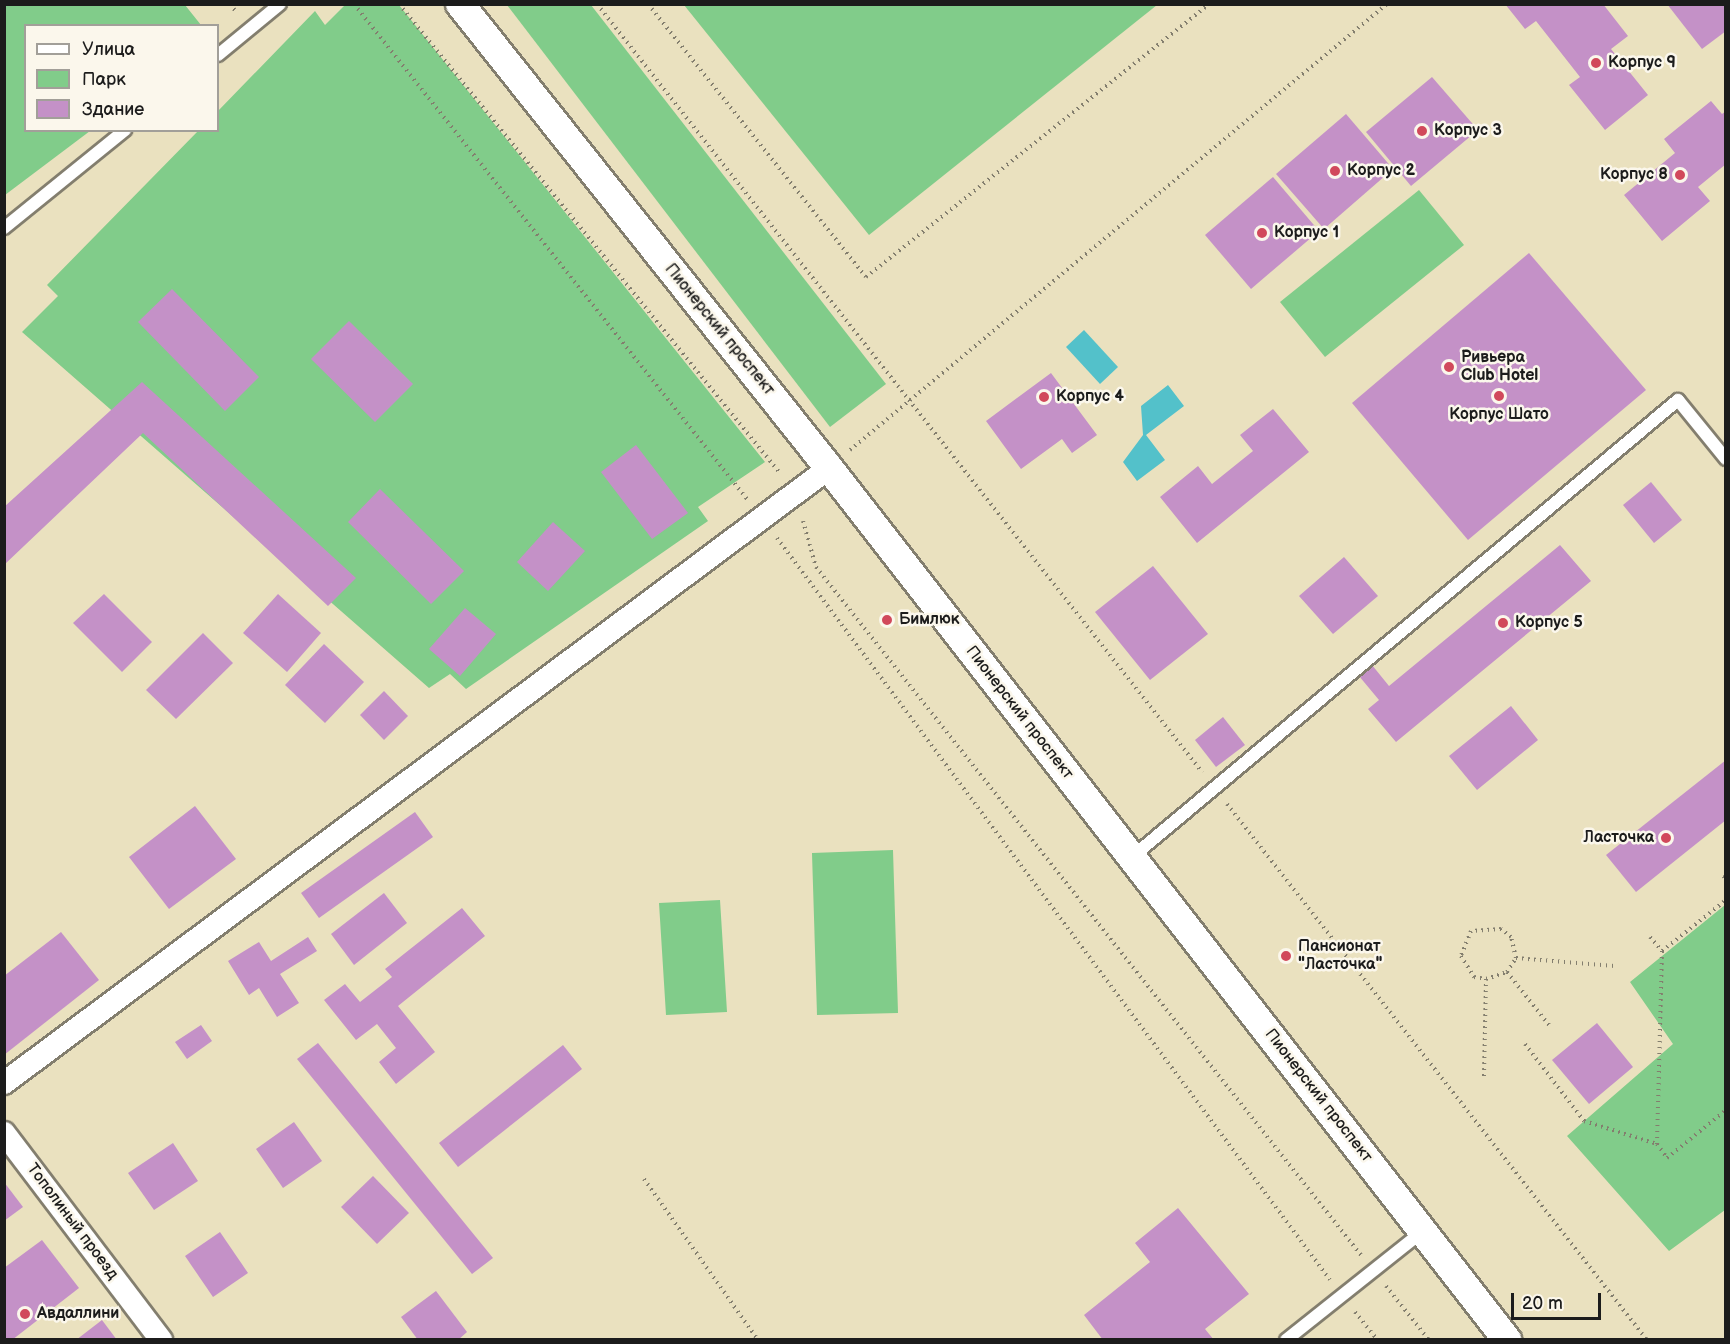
<!DOCTYPE html>
<meta charset="utf-8">
<style>
body{margin:0}
#map{position:relative;width:1730px;height:1344px;overflow:hidden;background:#eae1bf;font-family:"Balsamiq Sans",sans-serif}
div>[style]{position:absolute}
.green>*{inset:0;background:#81cc8a}
.water>*{inset:0;background:#53c1ca}
.building>*{inset:0;background:#c491c7}
.path>*{height:4px;margin-top:-2px;transform-origin:0;background:repeating-linear-gradient(90deg,#837e6e 0 1.5px,transparent 0 6px)}
.roads{filter:drop-shadow(2px 0 #837e6e) drop-shadow(-2px 0 #837e6e) drop-shadow(0 2px #837e6e) drop-shadow(0 -2px #837e6e)}
.service>*{height:12px;margin:-6px;padding:0 6px;transform-origin:6px;border-radius:6px;background:#fff}
.minor>*{height:22px;margin:-11px;padding:0 11px;transform-origin:11px;border-radius:11px;background:#fff}
.tertiary>*{height:28px;margin:-14px;padding:0 14px;transform-origin:14px;border-radius:14px;background:#fff}
.dots>*{width:16px;height:16px;translate:-50% -50%;box-sizing:border-box;border:3px solid #fbf7ec;border-radius:50%}
span{translate:-50% -50%;white-space:nowrap;text-align:center;line-height:1.15;-webkit-text-stroke:5px #fbf7ec;paint-order:stroke}
.poi-label{font-size:16px;color:#1c1c1c;font-weight:700}
.left{translate:0 -50%;text-align:left}
.right{translate:-100% -50%;text-align:right}
.street-label{font-size:16px;color:#1c1c1c}
.frame{position:absolute;inset:0;border:6px solid #1c1c1c;pointer-events:none}
.legend{position:absolute;left:24px;top:24px;width:195px;height:108px;box-sizing:border-box;background:#fbf7ec;border:2px solid #a29f99;margin:0;padding:8px 10px;list-style:none;font-size:18px;color:#1c1c1c}
.legend li{display:flex;align-items:center;gap:12px;height:30px}
.legend b{width:30px;border:2px solid #a29f99}
.scale{position:absolute;left:1511px;top:1293px;width:90px;height:27px;box-sizing:border-box;border:3px solid #1c1c1c;border-top:0;padding-left:8px;font-size:18px;line-height:21px;white-space:nowrap;color:#1c1c1c;-webkit-text-stroke:4px #fbf7ec;paint-order:stroke}
</style>
<div id="map">
<div class="green">
<i style="clip-path:polygon(5px 4px,185px 5px,201px 25px,26px 26px,26px 130px,90px 131px,5px 195px)"></i>
<i style="clip-path:polygon(345px 5px,399px 5px,765px 462px,698px 507px,708px 521px,466px 689px,450px 674px,429px 688px,22px 332px,58px 296px,47px 285px,198px 131px,218px 130px,218px 111px,315px 11px,325px 25px)"></i>
<i style="clip-path:polygon(507px 5px,591px 5px,886px 384px,830px 427px)"></i>
<i style="clip-path:polygon(684px 5px,1157px 5px,869px 235px)"></i>
<i style="clip-path:polygon(1419px 190px,1464px 245px,1325px 357px,1280px 302px)"></i>
<i style="clip-path:polygon(893px 850px,898px 1013px,817px 1015px,812px 853px)"></i>
<i style="clip-path:polygon(720px 900px,727px 1012px,666px 1015px,659px 903px)"></i>
<i style="clip-path:polygon(1725px 905px,1725px 1210px,1669px 1251px,1567px 1136px,1673px 1044px,1630px 982px)"></i>
</div>
<div class="water">
<i style="clip-path:polygon(1084px 330px,1118px 367px,1100px 384px,1066px 347px)"></i>
<i style="clip-path:polygon(1168px 385px,1184px 406px,1146px 435px,1165px 460px,1137px 481px,1123px 462px,1143px 435px,1141px 406px)"></i>
</div>
<div class="building">
<i style="clip-path:polygon(1505px 4px,1603px 4px,1628px 36px,1611px 49px,1648px 95px,1605px 130px,1569px 85px,1580px 77px,1536px 21px,1525px 29px)"></i>
<i style="clip-path:polygon(1667px 4px,1726px 4px,1726px 31px,1702px 49px)"></i>
<i style="clip-path:polygon(1432px 77px,1478px 130px,1411px 186px,1366px 132px)"></i>
<i style="clip-path:polygon(1711px 101px,1722px 114px,1726px 111px,1726px 164px,1698px 187px,1710px 201px,1662px 241px,1624px 195px,1675px 153px,1664px 139px)"></i>
<i style="clip-path:polygon(1346px 114px,1393px 169px,1324px 229px,1276px 174px)"></i>
<i style="clip-path:polygon(1273px 177px,1319px 231px,1251px 289px,1205px 235px)"></i>
<i style="clip-path:polygon(1529px 253px,1646px 390px,1468px 540px,1352px 403px)"></i>
<i style="clip-path:polygon(172px 289px,259px 377px,225px 411px,138px 322px)"></i>
<i style="clip-path:polygon(349px 321px,413px 384px,375px 422px,311px 359px)"></i>
<i style="clip-path:polygon(1051px 373px,1097px 435px,1072px 453px,1062px 439px,1021px 469px,986px 421px)"></i>
<i style="clip-path:polygon(142px 382px,356px 578px,328px 606px,143px 433px,4px 565px,4px 507px)"></i>
<i style="clip-path:polygon(1273px 409px,1309px 452px,1197px 543px,1160px 497px,1198px 466px,1212px 484px,1253px 451px,1240px 435px)"></i>
<i style="clip-path:polygon(636px 445px,688px 513px,652px 539px,601px 472px)"></i>
<i style="clip-path:polygon(1651px 482px,1682px 520px,1654px 543px,1623px 505px)"></i>
<i style="clip-path:polygon(380px 489px,464px 571px,431px 604px,348px 522px)"></i>
<i style="clip-path:polygon(553px 522px,585px 551px,548px 591px,517px 562px)"></i>
<i style="clip-path:polygon(1560px 545px,1591px 581px,1396px 742px,1368px 709px,1379px 700px,1359px 676px,1372px 665px,1389px 686px)"></i>
<i style="clip-path:polygon(1344px 557px,1378px 596px,1333px 634px,1299px 596px)"></i>
<i style="clip-path:polygon(1153px 566px,1208px 634px,1150px 680px,1095px 612px)"></i>
<i style="clip-path:polygon(104px 594px,152px 642px,122px 672px,73px 623px)"></i>
<i style="clip-path:polygon(278px 594px,321px 633px,287px 672px,243px 633px)"></i>
<i style="clip-path:polygon(465px 608px,496px 634px,460px 676px,429px 649px)"></i>
<i style="clip-path:polygon(203px 633px,233px 663px,176px 719px,146px 690px)"></i>
<i style="clip-path:polygon(324px 644px,364px 682px,325px 723px,285px 685px)"></i>
<i style="clip-path:polygon(384px 691px,408px 716px,384px 740px,360px 715px)"></i>
<i style="clip-path:polygon(1511px 706px,1538px 740px,1477px 790px,1449px 756px)"></i>
<i style="clip-path:polygon(1223px 717px,1245px 745px,1216px 767px,1195px 740px)"></i>
<i style="clip-path:polygon(1726px 760px,1726px 820px,1636px 892px,1606px 855px)"></i>
<i style="clip-path:polygon(195px 806px,236px 859px,169px 909px,129px 857px)"></i>
<i style="clip-path:polygon(415px 812px,433px 837px,319px 918px,301px 893px)"></i>
<i style="clip-path:polygon(384px 893px,407px 923px,354px 965px,331px 934px)"></i>
<i style="clip-path:polygon(462px 908px,485px 936px,398px 1006px,435px 1052px,396px 1084px,379px 1062px,396px 1048px,377px 1024px,356px 1040px,324px 1000px,345px 984px,360px 1002px,392px 977px,385px 969px)"></i>
<i style="clip-path:polygon(61px 932px,99px 980px,4px 1055px,4px 976px)"></i>
<i style="clip-path:polygon(308px 937px,317px 951px,280px 974px,299px 1003px,277px 1017px,259px 988px,249px 995px,228px 961px,259px 942px,271px 961px)"></i>
<i style="clip-path:polygon(1597px 1023px,1633px 1067px,1589px 1104px,1552px 1060px)"></i>
<i style="clip-path:polygon(201px 1025px,212px 1041px,187px 1059px,175px 1042px)"></i>
<i style="clip-path:polygon(318px 1043px,493px 1258px,472px 1274px,297px 1059px)"></i>
<i style="clip-path:polygon(563px 1045px,582px 1069px,458px 1167px,439px 1143px)"></i>
<i style="clip-path:polygon(294px 1122px,322px 1161px,283px 1188px,256px 1149px)"></i>
<i style="clip-path:polygon(173px 1143px,198px 1181px,154px 1210px,128px 1173px)"></i>
<i style="clip-path:polygon(373px 1176px,409px 1213px,377px 1244px,341px 1207px)"></i>
<i style="clip-path:polygon(4px 1182px,23px 1207px,4px 1221px)"></i>
<i style="clip-path:polygon(1178px 1208px,1249px 1294px,1205px 1329px,1214px 1340px,1103px 1340px,1084px 1315px,1150px 1262px,1135px 1243px)"></i>
<i style="clip-path:polygon(220px 1232px,248px 1273px,213px 1297px,185px 1256px)"></i>
<i style="clip-path:polygon(42px 1240px,79px 1288px,12px 1340px,4px 1340px,4px 1268px)"></i>
<i style="clip-path:polygon(436px 1291px,467px 1332px,458px 1340px,418px 1340px,401px 1317px)"></i>
<i style="clip-path:polygon(102px 1320px,117px 1340px,76px 1340px)"></i>
</div>
<div class="path">
<i style="left:230px;top:4px;width:11px;rotate:52deg"></i>
<i style="left:354px;top:4px;width:632px;rotate:51.55deg"></i>
<i style="left:399px;top:4px;width:603px;rotate:50.92deg"></i>
<i style="left:597px;top:4px;width:978px;rotate:51.77deg"></i>
<i style="left:648px;top:4px;width:349px;rotate:51.4deg"></i>
<i style="left:866px;top:277px;width:438px;rotate:-38.5deg"></i>
<i style="left:850px;top:450px;width:698px;rotate:-39.71deg"></i>
<i style="left:803px;top:521px;width:48px;rotate:74.2deg"></i>
<i style="left:816px;top:567px;width:878px;rotate:51.62deg"></i>
<i style="left:777px;top:538px;width:925px;rotate:53.3deg"></i>
<i style="left:1227px;top:804px;width:681px;rotate:51.92deg"></i>
<i style="left:1723px;top:876px;width:4px;rotate:34deg"></i>
<i style="left:1650px;top:937px;width:18px;rotate:49deg"></i>
<i style="left:1662px;top:951px;width:193px;rotate:91.5deg"></i>
<i style="left:1657px;top:1144px;width:17px;rotate:54deg"></i>
<i style="left:1667px;top:1158px;width:76px;rotate:-39.1deg"></i>
<i style="left:1662px;top:951px;width:82px;rotate:-38.6deg"></i>
<i style="left:1516px;top:958px;width:99px;rotate:4.6deg"></i>
<i style="left:1507px;top:972px;width:17px;rotate:-57deg"></i>
<i style="left:1516px;top:958px;width:22px;rotate:-103deg"></i>
<i style="left:1511px;top:937px;width:13px;rotate:-141deg"></i>
<i style="left:1501px;top:929px;width:30px;rotate:176deg"></i>
<i style="left:1471px;top:931px;width:27px;rotate:112deg"></i>
<i style="left:1461px;top:956px;width:25px;rotate:58deg"></i>
<i style="left:1474px;top:977px;width:12px;rotate:9deg"></i>
<i style="left:1486px;top:979px;width:22px;rotate:-18deg"></i>
<i style="left:1507px;top:972px;width:68px;rotate:51.6deg"></i>
<i style="left:1525px;top:1044px;width:97px;rotate:52.5deg"></i>
<i style="left:1584px;top:1121px;width:77px;rotate:17.5deg"></i>
<i style="left:1484px;top:1076px;width:97px;rotate:-88.8deg"></i>
<i style="left:644px;top:1179px;width:197px;rotate:54.7deg"></i>
<i style="left:1386px;top:1286px;width:69px;rotate:51.5deg"></i>
<i style="left:1355px;top:1312px;width:36px;rotate:51deg"></i>
</div>
<div class="roads">
<div class="service">
<i style="left:218px;top:55px;width:80px;rotate:-39.4deg"></i>
<i style="left:4px;top:228px;width:156px;rotate:-39deg"></i>
<i style="left:1132px;top:857px;width:712px;rotate:-39.93deg"></i>
<i style="left:1678px;top:400px;width:76px;rotate:50.9deg"></i>
<i style="left:1286px;top:1340px;width:174px;rotate:-38.5deg"></i>
</div>
<div class="minor">
<i style="left:4px;top:1083px;width:1029px;rotate:-36.7deg"></i>
<i style="left:4px;top:1133px;width:260px;rotate:52.8deg"></i>
</div>
<div class="tertiary">
<i style="left:460px;top:4px;width:593px;rotate:51.51deg"></i>
<i style="left:829px;top:468px;width:1105px;rotate:52.13deg"></i>
</div>
</div>
<div class="dots">
<i style="left:1596px;top:63px;background:#d1495b"></i>
<i style="left:1422px;top:131px;background:#d1495b"></i>
<i style="left:1335px;top:171px;background:#d1495b"></i>
<i style="left:1680px;top:175px;background:#d1495b"></i>
<i style="left:1262px;top:233px;background:#d1495b"></i>
<i style="left:1449px;top:367px;background:#d1495b"></i>
<i style="left:1499px;top:396px;background:#d1495b"></i>
<i style="left:1044px;top:397px;background:#d1495b"></i>
<i style="left:887px;top:620px;background:#d1495b"></i>
<i style="left:1503px;top:623px;background:#d1495b"></i>
<i style="left:1666px;top:838px;background:#d1495b"></i>
<i style="left:1286px;top:956px;background:#d1495b"></i>
<i style="left:25px;top:1314px;background:#d1495b"></i>
</div>
<div class="poi-label">
<span class="left" style="left:1608px;top:63px">Корпус 9</span>
<span class="left" style="left:1434px;top:131px">Корпус 3</span>
<span class="left" style="left:1347px;top:171px">Корпус 2</span>
<span class="right" style="left:1668px;top:175px">Корпус 8</span>
<span class="left" style="left:1274px;top:233px">Корпус 1</span>
<span class="left" style="left:1461px;top:367px">Ривьера<br>Club Hotel</span>
<span class="left" style="left:1056px;top:397px">Корпус 4</span>
<span style="left:1499px;top:415px">Корпус Шато</span>
<span class="left" style="left:899px;top:620px">Бимлюк</span>
<span class="left" style="left:1515px;top:623px">Корпус 5</span>
<span class="right" style="left:1654px;top:838px">Ласточка</span>
<span class="left" style="left:1298px;top:956px">Пансионат<br>"Ласточка"</span>
<span class="left" style="left:37px;top:1314px">Авдаллини</span>
</div>
<div class="street-label">
<span style="left:719px;top:330px;rotate:51deg">Пионерский проспект</span>
<span style="left:1019px;top:713px;rotate:52deg">Пионерский проспект</span>
<span style="left:1318px;top:1096px;rotate:52deg">Пионерский проспект</span>
<span style="left:72px;top:1222px;rotate:53deg">Тополиный проезд</span>
</div>
<div class="frame"></div>
<ul class="legend">
<li><b style="height:8px;background:#fff"></b>Улица</li>
<li><b style="height:16px;background:#81cc8a"></b>Парк</li>
<li><b style="height:16px;background:#c491c7"></b>Здание</li>
</ul>
<div class="scale">20 m</div>
</div>
